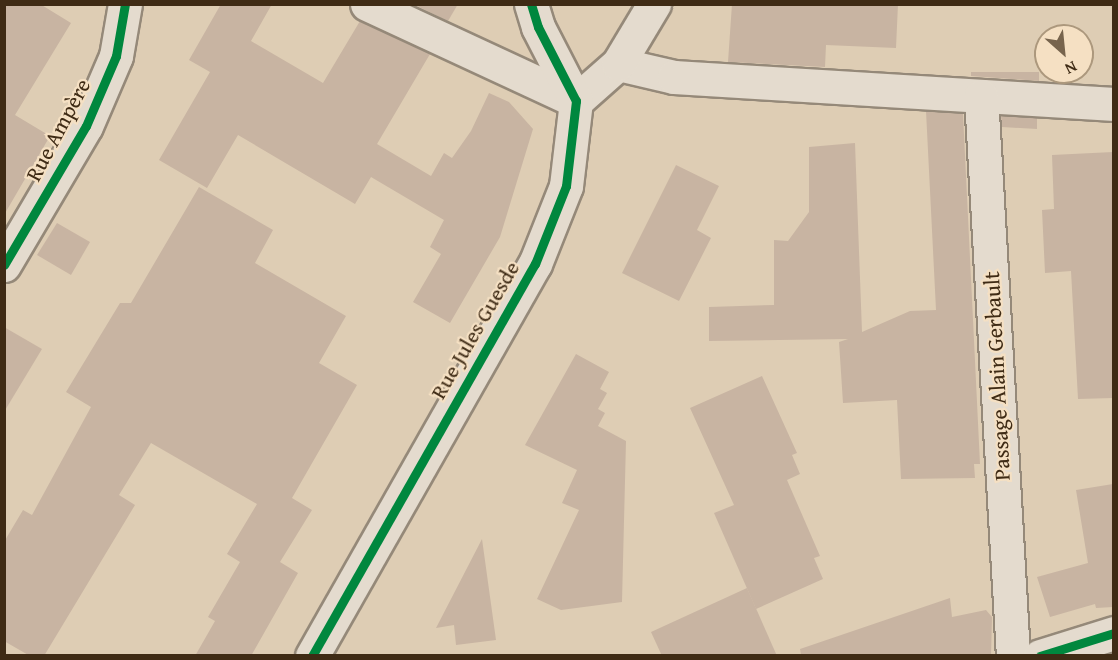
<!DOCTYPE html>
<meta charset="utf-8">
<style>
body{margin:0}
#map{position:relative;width:1118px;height:660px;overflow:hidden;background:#decdb4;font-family:"Gentium Book Plus",serif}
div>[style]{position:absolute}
.building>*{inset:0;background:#c8b4a2}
.roads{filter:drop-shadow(2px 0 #958979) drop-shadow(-2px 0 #958979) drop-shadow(0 2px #958979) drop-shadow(0 -2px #958979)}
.minor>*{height:33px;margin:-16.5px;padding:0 16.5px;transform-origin:16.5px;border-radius:16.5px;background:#e4dbce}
.cycleway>*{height:9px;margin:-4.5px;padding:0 4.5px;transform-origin:4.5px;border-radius:4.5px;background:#00873e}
span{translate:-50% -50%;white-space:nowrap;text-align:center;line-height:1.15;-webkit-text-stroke:4.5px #f5e0c3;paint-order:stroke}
.street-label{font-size:22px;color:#3f2b15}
.frame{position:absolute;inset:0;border:6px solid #3f2b15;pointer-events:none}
.north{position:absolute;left:1034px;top:24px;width:60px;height:60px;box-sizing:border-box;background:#f5e0c3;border:2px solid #ac987d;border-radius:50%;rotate:153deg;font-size:16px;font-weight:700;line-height:24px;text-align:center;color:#3f2b15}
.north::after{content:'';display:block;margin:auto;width:21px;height:27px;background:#77644d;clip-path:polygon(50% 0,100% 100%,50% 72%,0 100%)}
</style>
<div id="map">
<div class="building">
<i style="clip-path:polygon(4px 4px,40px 4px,71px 23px,15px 115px,50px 136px,4px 215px)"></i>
<i style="clip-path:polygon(221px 4px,272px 4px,251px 41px,323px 83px,360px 21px,430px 54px,377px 144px,431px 176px,444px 153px,452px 158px,471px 131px,489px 93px,509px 102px,533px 129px,500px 237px,450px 323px,413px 302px,441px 254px,430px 247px,444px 220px,371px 177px,355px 204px,238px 135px,207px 188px,159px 160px,210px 72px,189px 60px)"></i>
<i style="clip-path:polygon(413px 4px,458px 4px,448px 21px)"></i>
<i style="clip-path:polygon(732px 4px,898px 4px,896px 48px,826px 45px,825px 67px,728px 62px)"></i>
<i style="clip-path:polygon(971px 72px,1039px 72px,1039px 81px,971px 76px)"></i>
<i style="clip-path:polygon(926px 111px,963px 114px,980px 464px,974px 464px,975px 478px,901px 479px,897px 400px,843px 403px,839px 342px,848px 339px,709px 341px,709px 307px,774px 305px,774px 240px,788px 241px,809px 212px,809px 147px,855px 143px,862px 332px,910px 311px,936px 310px)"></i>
<i style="clip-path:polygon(1001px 116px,1037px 118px,1037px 129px,1002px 127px)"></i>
<i style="clip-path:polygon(1113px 152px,1113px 398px,1078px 399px,1071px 271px,1045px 273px,1042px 210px,1054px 209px,1052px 155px)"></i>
<i style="clip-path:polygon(676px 165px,719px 186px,697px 230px,711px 238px,679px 301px,622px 273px)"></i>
<i style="clip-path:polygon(199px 187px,273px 230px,255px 263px,346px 316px,319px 363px,357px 385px,292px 498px,312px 510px,280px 562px,298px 573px,251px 656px,195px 656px,215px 621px,208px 617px,240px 562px,227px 554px,257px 504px,151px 443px,119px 495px,135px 505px,44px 656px,30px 656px,4px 641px,4px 542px,23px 510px,32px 515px,91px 407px,66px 392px,120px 303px,131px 303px)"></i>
<i style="clip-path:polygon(57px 223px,90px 242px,71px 275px,37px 255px)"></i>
<i style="clip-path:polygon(4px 327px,42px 349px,4px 412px)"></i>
<i style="clip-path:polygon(576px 354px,609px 372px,600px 389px,607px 393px,598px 409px,605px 413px,598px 426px,626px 441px,622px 602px,561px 610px,537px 599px,579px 510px,562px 503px,577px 470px,525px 445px)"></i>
<i style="clip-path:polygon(762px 376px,797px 453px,792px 455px,800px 474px,787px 480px,820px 556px,814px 558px,823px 579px,756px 609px,714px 513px,734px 505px,690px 408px)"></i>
<i style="clip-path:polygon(1113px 484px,1113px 607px,1096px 608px,1095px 604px,1050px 617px,1037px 577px,1088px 563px,1076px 490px)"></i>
<i style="clip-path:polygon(482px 539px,496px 640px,456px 645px,454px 625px,436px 628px)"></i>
<i style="clip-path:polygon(747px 588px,777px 656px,662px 656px,651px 632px)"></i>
<i style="clip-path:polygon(950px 598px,952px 617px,986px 610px,992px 617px,991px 656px,801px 655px,800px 649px)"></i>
</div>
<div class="roads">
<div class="minor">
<i style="left:367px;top:4px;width:230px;rotate:24.9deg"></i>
<i style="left:618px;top:64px;width:57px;rotate:13.1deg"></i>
<i style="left:674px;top:77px;width:441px;rotate:3.5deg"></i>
<i style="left:981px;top:96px;width:561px;rotate:86.73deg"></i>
<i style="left:576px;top:101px;width:56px;rotate:-41.4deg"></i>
<i style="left:618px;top:64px;width:70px;rotate:-59deg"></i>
<i style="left:4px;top:265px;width:161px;rotate:-59.5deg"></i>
<i style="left:86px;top:126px;width:76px;rotate:-66.8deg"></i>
<i style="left:116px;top:56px;width:53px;rotate:-80.2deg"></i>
<i style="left:312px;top:656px;width:451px;rotate:-60.4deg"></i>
<i style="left:535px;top:264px;width:84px;rotate:-68.3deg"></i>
<i style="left:566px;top:186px;width:86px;rotate:-83.3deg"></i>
<i style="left:576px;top:101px;width:83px;rotate:-117.2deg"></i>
<i style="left:538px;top:27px;width:24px;rotate:-107deg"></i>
<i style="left:1040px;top:656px;width:77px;rotate:-17.3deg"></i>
</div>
</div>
<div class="cycleway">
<i style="left:4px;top:265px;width:161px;rotate:-59.5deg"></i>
<i style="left:86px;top:126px;width:76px;rotate:-66.8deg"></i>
<i style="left:116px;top:56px;width:53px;rotate:-80.2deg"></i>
<i style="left:312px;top:656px;width:451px;rotate:-60.4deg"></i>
<i style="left:535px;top:264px;width:84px;rotate:-68.3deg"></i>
<i style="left:566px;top:186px;width:86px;rotate:-83.3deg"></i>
<i style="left:576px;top:101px;width:83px;rotate:-117.2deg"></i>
<i style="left:538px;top:27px;width:24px;rotate:-107deg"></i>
<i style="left:1040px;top:656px;width:77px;rotate:-17.3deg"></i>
</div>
<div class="street-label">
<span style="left:58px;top:130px;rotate:-62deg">Rue Ampère</span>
<span style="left:475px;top:330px;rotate:-60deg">Rue Jules Guesde</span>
<span style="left:997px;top:376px;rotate:-93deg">Passage Alain Gerbault</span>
</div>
<div class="frame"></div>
<div class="north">N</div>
</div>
